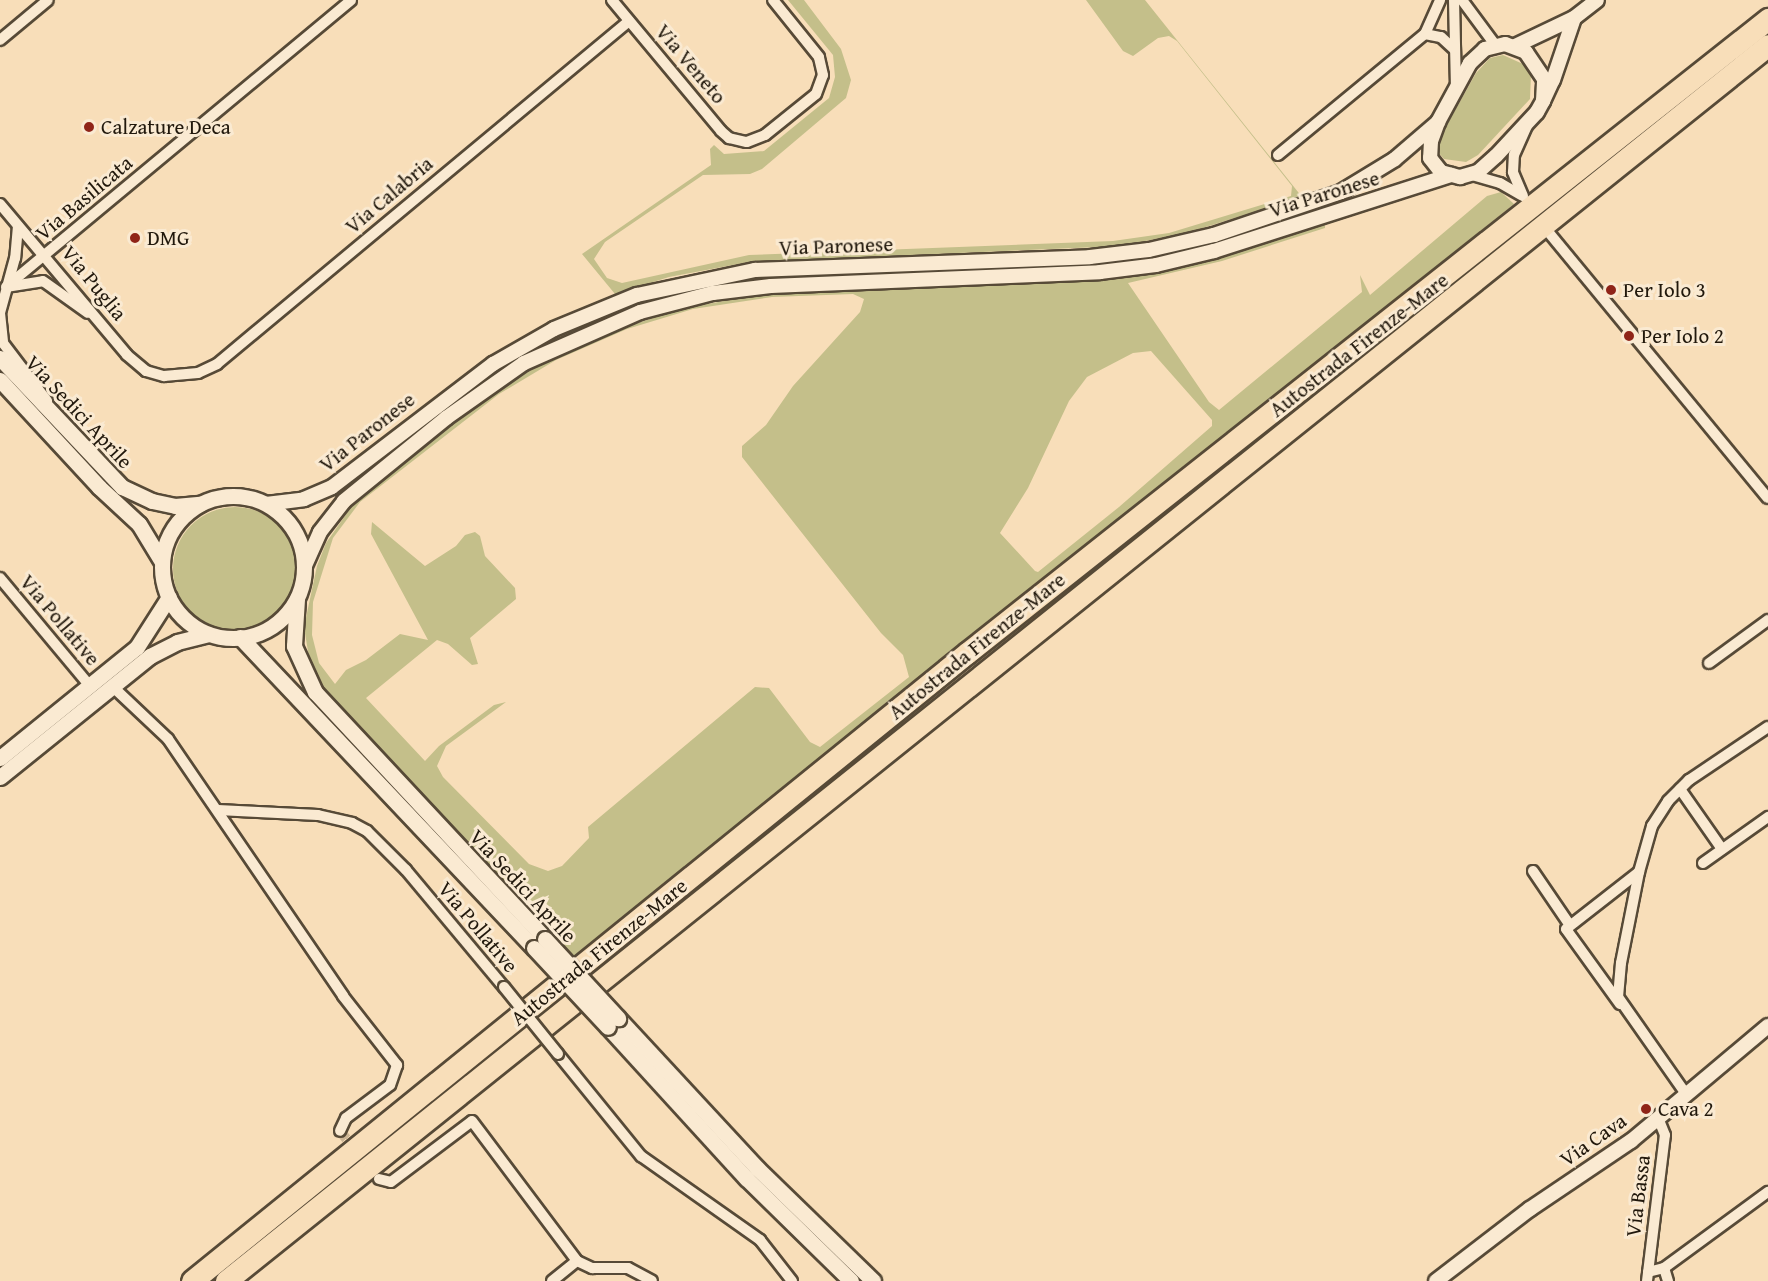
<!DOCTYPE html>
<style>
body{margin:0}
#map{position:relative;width:1768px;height:1281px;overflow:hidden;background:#f8deb9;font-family:"Gentium Book Plus",serif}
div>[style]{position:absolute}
.green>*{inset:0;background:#c4bf8a}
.round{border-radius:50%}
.minor-tunnel>*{height:10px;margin-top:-5px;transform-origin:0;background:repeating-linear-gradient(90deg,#cdb696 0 10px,transparent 0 15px)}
.roads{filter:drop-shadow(2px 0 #574a37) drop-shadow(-2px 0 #574a37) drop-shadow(0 2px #574a37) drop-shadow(0 -2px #574a37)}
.minor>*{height:10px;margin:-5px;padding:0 5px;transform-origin:5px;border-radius:5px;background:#faead2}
.tertiary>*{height:14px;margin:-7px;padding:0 7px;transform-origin:7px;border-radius:7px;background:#faead2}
.secondary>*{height:15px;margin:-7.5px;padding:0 7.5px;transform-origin:7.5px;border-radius:7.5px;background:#faead2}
.secondary>.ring{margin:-7.5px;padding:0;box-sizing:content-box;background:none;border:15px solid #faead2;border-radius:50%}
.motorway>*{height:21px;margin:-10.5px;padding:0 10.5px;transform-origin:10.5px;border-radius:10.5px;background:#f8deb9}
.bridges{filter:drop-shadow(2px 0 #574a37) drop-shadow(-2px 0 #574a37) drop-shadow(0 2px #574a37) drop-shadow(0 -2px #574a37)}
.minor-bridge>*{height:10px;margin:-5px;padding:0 5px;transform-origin:5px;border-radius:5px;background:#faead2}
.secondary-bridge>*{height:15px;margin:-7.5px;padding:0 7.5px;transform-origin:7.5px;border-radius:7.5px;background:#faead2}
.dots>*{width:16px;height:16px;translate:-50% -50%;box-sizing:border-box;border:3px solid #faead2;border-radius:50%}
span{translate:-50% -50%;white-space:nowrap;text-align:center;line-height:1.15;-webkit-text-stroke:6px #faead2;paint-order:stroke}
.street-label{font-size:21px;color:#21180c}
.poi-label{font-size:21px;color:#21180c}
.left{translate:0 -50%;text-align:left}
</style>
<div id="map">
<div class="green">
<i style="clip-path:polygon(788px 0,804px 0,841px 49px,851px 80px,846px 98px,762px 169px,750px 174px,703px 175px,605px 242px,594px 259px,607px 278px,622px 283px,749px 255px,1113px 241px,1169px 233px,1291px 196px,1292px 186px,1177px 41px,1169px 36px,1158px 38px,1133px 56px,1123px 51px,1086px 0,1145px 0,1302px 197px,1193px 231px,1122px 246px,749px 262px,669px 277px,615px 294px,582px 254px,711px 165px,710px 149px,714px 145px,724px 154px,764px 151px,829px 98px,835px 77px,833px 55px)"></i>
<i style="clip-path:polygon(1503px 55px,1523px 64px,1531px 74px,1530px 99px,1478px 155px,1466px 162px,1444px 159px,1437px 151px,1439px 139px,1476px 73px,1490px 58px)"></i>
<i style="clip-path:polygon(evenodd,1501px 192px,1514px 204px,575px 957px,321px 689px,311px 670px,304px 627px,317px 566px,326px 543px,354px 503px,478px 404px,540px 364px,598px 336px,680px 309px,751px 296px,1137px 276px,1192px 265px,1325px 223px,1325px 228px,1222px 261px,1128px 283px,1209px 402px,1219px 410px,1362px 292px,1360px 275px,1370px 295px,1487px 196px,1501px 192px,853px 294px,864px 299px,860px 312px,793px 386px,766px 425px,742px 446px,742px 457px,881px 633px,903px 655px,909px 677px,820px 747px,810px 742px,769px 688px,755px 687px,588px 827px,589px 838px,562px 866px,548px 871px,529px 864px,443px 777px,437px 766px,446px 746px,506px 702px,494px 705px,439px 746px,425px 761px,366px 698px,437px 640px,448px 644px,472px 665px,478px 664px,470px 638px,516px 599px,515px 588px,485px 556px,480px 536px,475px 532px,465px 535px,456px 546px,425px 566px,372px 522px,371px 534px,428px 640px,400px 634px,366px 660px,346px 670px,335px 684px,319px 663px,312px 635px,313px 602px,333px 538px,360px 502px,499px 394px,556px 360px,627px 329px,693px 309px,772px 297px,853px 294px,1501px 192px,1151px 351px,1212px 420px,1212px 426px,1119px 507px,1038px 572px,1035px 571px,1000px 533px,1028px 488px,1069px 401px,1087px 377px,1133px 353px,1151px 351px)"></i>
<i class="round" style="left:173px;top:507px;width:124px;height:124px"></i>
</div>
<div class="minor-tunnel">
<i style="left:340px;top:1131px;width:27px;rotate:51deg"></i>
</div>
<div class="roads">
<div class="minor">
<i style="left:612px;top:0;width:170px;rotate:50.2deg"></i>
<i style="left:721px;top:131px;width:11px;rotate:41deg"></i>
<i style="left:729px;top:138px;width:18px;rotate:13deg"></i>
<i style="left:747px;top:142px;width:19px;rotate:-21deg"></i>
<i style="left:765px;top:135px;width:65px;rotate:-38.8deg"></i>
<i style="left:816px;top:94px;width:20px;rotate:-70deg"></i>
<i style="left:823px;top:75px;width:18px;rotate:-103deg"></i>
<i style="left:819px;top:57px;width:73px;rotate:-128.9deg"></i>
<i style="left:1454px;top:0;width:90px;rotate:88.7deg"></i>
<i style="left:1462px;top:0;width:57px;rotate:53.5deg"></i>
<i style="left:1425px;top:34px;width:16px;rotate:11deg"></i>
<i style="left:1441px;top:37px;width:19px;rotate:43deg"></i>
<i style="left:0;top:40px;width:62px;rotate:-39.8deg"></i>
<i style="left:1278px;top:155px;width:190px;rotate:-39.5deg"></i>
<i style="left:1425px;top:34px;width:37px;rotate:-66deg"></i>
<i style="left:1472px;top:175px;width:29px;rotate:16deg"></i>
<i style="left:1500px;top:183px;width:24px;rotate:30deg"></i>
<i style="left:1523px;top:196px;width:26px;rotate:-113deg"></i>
<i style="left:1513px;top:172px;width:17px;rotate:-87deg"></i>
<i style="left:1514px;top:155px;width:32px;rotate:-66deg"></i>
<i style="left:0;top:204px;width:197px;rotate:49.9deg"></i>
<i style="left:127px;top:355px;width:25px;rotate:40deg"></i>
<i style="left:146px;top:371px;width:19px;rotate:16deg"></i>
<i style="left:164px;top:376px;width:34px;rotate:-5deg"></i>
<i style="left:198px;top:373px;width:21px;rotate:-25deg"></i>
<i style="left:217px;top:364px;width:536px;rotate:-39.78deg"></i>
<i style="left:18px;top:226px;width:32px;rotate:95deg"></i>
<i style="left:15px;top:258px;width:57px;rotate:105.3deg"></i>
<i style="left:0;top:313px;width:30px;rotate:84deg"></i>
<i style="left:3px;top:343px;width:73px;rotate:52.8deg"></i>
<i style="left:1550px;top:234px;width:342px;rotate:50.5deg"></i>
<i style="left:7px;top:286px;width:447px;rotate:-39.7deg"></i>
<i style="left:6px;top:287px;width:37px;rotate:-9deg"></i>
<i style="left:43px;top:281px;width:55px;rotate:35.4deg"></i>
<i style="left:0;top:578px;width:141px;rotate:50.2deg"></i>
<i style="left:1709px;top:663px;width:73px;rotate:-36.1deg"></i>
<i style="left:112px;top:686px;width:77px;rotate:43.4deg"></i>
<i style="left:168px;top:739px;width:311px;rotate:55.7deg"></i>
<i style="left:343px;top:996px;width:88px;rotate:52deg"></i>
<i style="left:397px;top:1065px;width:21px;rotate:109deg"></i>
<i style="left:390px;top:1085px;width:55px;rotate:143.1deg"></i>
<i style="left:346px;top:1118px;width:14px;rotate:115deg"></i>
<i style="left:1680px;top:789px;width:73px;rotate:55deg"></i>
<i style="left:218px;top:810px;width:100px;rotate:2.9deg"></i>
<i style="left:318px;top:815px;width:35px;rotate:13deg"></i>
<i style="left:352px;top:823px;width:17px;rotate:28deg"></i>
<i style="left:367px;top:831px;width:55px;rotate:45deg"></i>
<i style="left:406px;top:870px;width:153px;rotate:50.1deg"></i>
<i style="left:1703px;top:863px;width:80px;rotate:-35.3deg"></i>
<i style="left:1533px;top:871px;width:64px;rotate:55.8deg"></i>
<i style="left:1620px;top:1004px;width:92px;rotate:-125.8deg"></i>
<i style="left:1566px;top:929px;width:93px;rotate:-38deg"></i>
<i style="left:558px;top:1054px;width:132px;rotate:50.9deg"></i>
<i style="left:641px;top:1156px;width:146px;rotate:35.2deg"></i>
<i style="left:760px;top:1240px;width:52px;rotate:52deg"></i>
<i style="left:1686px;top:1094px;width:118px;rotate:-125deg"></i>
<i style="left:1618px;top:997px;width:34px;rotate:-85deg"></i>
<i style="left:1621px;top:963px;width:93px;rotate:-78.8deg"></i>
<i style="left:1639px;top:872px;width:48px;rotate:-74.2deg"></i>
<i style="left:1652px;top:826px;width:30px;rotate:-57deg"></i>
<i style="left:1668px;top:801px;width:30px;rotate:-45deg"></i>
<i style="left:1689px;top:780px;width:95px;rotate:-33.9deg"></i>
<i style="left:379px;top:1179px;width:12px;rotate:14deg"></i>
<i style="left:391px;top:1182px;width:101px;rotate:-37deg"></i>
<i style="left:472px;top:1121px;width:175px;rotate:53.1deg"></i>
<i style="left:577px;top:1261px;width:17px;rotate:25deg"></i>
<i style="left:592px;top:1268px;width:36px"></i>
<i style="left:628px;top:1268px;width:27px;rotate:28deg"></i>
<i style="left:1664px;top:1268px;width:14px;rotate:73deg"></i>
<i style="left:1648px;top:1272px;width:16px;rotate:-14deg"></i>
<i style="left:1664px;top:1268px;width:129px;rotate:-36.2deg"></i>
<i style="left:552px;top:1281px;width:32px;rotate:-39deg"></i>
<i style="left:1647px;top:1281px;width:147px;rotate:-83deg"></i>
<i style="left:1665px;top:1135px;width:18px;rotate:-112deg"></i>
</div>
<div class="tertiary">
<i style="left:1515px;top:46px;width:65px;rotate:-25.4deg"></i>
<i style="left:1574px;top:18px;width:29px;rotate:-38deg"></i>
<i style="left:1543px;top:101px;width:22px;rotate:-87deg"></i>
<i style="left:1544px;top:79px;width:32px;rotate:-124deg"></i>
<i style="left:1526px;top:52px;width:22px;rotate:-159deg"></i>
<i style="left:1505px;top:44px;width:21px;rotate:166deg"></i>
<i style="left:1485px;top:49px;width:21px;rotate:137deg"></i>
<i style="left:1470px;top:63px;width:67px;rotate:118.5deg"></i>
<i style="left:1438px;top:122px;width:20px;rotate:110deg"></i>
<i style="left:1431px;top:141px;width:17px;rotate:93deg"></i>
<i style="left:1430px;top:158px;width:18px;rotate:52deg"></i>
<i style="left:1441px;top:172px;width:20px;rotate:15deg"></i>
<i style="left:1460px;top:177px;width:19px;rotate:-16deg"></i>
<i style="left:1478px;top:172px;width:24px;rotate:-42deg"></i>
<i style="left:1496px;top:156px;width:60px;rotate:-47deg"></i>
<i style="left:1537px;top:112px;width:13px;rotate:-61deg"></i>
<i style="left:1543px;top:101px;width:23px;rotate:-65deg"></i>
<i style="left:1553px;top:80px;width:65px;rotate:-71.3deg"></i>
<i style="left:266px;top:504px;width:38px;rotate:-7deg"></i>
<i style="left:304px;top:499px;width:30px;rotate:-23deg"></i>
<i style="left:332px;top:487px;width:203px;rotate:-37.4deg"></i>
<i style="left:493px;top:364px;width:70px;rotate:-29.8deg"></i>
<i style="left:554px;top:329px;width:90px;rotate:-22.3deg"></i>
<i style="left:637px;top:295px;width:121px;rotate:-12deg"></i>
<i style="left:755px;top:270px;width:335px;rotate:-2.2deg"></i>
<i style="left:1090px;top:257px;width:59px;rotate:-6.8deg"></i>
<i style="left:1149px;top:250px;width:67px;rotate:-13deg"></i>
<i style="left:1214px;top:235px;width:134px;rotate:-18.7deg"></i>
<i style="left:1341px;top:192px;width:63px;rotate:-31.4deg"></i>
<i style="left:1395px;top:159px;width:57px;rotate:-40.7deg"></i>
<i style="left:304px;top:568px;width:39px;rotate:-66deg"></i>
<i style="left:320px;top:532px;width:39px;rotate:-52deg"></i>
<i style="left:344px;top:501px;width:132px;rotate:-39.1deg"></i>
<i style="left:446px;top:418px;width:95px;rotate:-35.2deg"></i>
<i style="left:524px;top:363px;width:127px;rotate:-23.7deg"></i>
<i style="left:640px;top:312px;width:75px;rotate:-14.6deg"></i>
<i style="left:713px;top:293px;width:58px;rotate:-6.9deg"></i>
<i style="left:771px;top:286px;width:329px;rotate:-2.4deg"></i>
<i style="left:1100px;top:272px;width:56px;rotate:-7.1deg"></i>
<i style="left:1156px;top:265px;width:60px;rotate:-13.6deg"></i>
<i style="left:1214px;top:251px;width:249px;rotate:-17.8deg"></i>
<i style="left:1436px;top:1281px;width:118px;rotate:-37.5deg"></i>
<i style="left:1530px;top:1209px;width:122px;rotate:-34deg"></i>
<i style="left:1631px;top:1141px;width:179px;rotate:-40deg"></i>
</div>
<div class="secondary">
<i style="left:0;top:358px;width:178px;rotate:46.6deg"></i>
<i style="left:122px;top:487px;width:33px;rotate:25deg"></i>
<i style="left:152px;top:501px;width:24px;rotate:12deg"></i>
<i style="left:175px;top:506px;width:25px;rotate:-5deg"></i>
<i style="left:0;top:380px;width:146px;rotate:47.2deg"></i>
<i style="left:99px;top:487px;width:54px;rotate:42.8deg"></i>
<i style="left:139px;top:524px;width:44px;rotate:58.8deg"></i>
<i class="ring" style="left:162px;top:496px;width:127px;height:127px"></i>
<i style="left:297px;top:599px;width:47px;rotate:93.7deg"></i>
<i style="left:294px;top:646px;width:51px;rotate:65.5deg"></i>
<i style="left:315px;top:692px;width:338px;rotate:47deg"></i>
<i style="left:240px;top:637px;width:428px;rotate:46.6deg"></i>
<i style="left:0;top:758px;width:176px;rotate:-39deg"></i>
<i style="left:137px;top:647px;width:59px;rotate:-57.4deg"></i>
<i style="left:0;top:777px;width:193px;rotate:-38.9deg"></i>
<i style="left:150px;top:656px;width:30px;rotate:-27deg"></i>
<i style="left:177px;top:642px;width:32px;rotate:-14deg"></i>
<i style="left:618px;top:1018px;width:205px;rotate:47.2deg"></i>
<i style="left:757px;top:1168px;width:162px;rotate:44.2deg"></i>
<i style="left:608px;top:1027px;width:205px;rotate:47.6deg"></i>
<i style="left:746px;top:1178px;width:147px;rotate:44.4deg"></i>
</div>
<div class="motorway">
<i style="left:192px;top:1281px;width:998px;rotate:-39.02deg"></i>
<i style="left:967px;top:653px;width:1022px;rotate:-38.36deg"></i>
<i style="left:226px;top:1281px;width:1976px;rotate:-38.71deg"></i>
</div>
</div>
<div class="bridges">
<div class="minor-bridge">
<i style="left:504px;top:987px;width:86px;rotate:51.1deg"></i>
</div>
<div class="secondary-bridge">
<i style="left:545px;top:939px;width:108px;rotate:47.3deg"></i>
<i style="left:534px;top:948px;width:108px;rotate:46.9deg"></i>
</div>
</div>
<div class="dots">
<i style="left:89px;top:127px;background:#8f2418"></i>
<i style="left:135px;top:238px;background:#8f2418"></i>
<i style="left:1611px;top:290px;background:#8f2418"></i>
<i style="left:1629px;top:336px;background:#8f2418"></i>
<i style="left:1646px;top:1109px;background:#8f2418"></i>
</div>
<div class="street-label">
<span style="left:691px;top:64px;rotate:50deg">Via Veneto</span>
<span style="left:1324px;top:194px;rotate:-17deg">Via Paronese</span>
<span style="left:389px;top:195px;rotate:-40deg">Via Calabria</span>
<span style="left:84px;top:198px;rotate:-40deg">Via Basilicata</span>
<span style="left:836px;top:246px;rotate:-2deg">Via Paronese</span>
<span style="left:94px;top:283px;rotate:51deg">Via Puglia</span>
<span style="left:1359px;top:345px;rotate:-38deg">Autostrada Firenze-Mare</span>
<span style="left:79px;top:412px;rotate:47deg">Via Sedici Aprile</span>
<span style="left:367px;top:432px;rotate:-38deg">Via Paronese</span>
<span style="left:60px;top:620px;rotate:50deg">Via Pollative</span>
<span style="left:977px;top:646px;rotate:-39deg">Autostrada Firenze-Mare</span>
<span style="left:523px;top:886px;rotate:47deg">Via Sedici Aprile</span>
<span style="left:478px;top:927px;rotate:50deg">Via Pollative</span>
<span style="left:599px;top:952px;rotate:-39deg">Autostrada Firenze-Mare</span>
<span style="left:1593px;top:1140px;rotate:-35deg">Via Cava</span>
<span style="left:1638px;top:1196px;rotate:-83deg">Via Bassa</span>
</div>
<div class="poi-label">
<span class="left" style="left:101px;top:127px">Calzature Deca</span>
<span class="left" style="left:147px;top:238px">DMG</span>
<span class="left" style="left:1623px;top:290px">Per Iolo 3</span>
<span class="left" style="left:1641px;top:336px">Per Iolo 2</span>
<span class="left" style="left:1658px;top:1109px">Cava 2</span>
</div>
</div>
